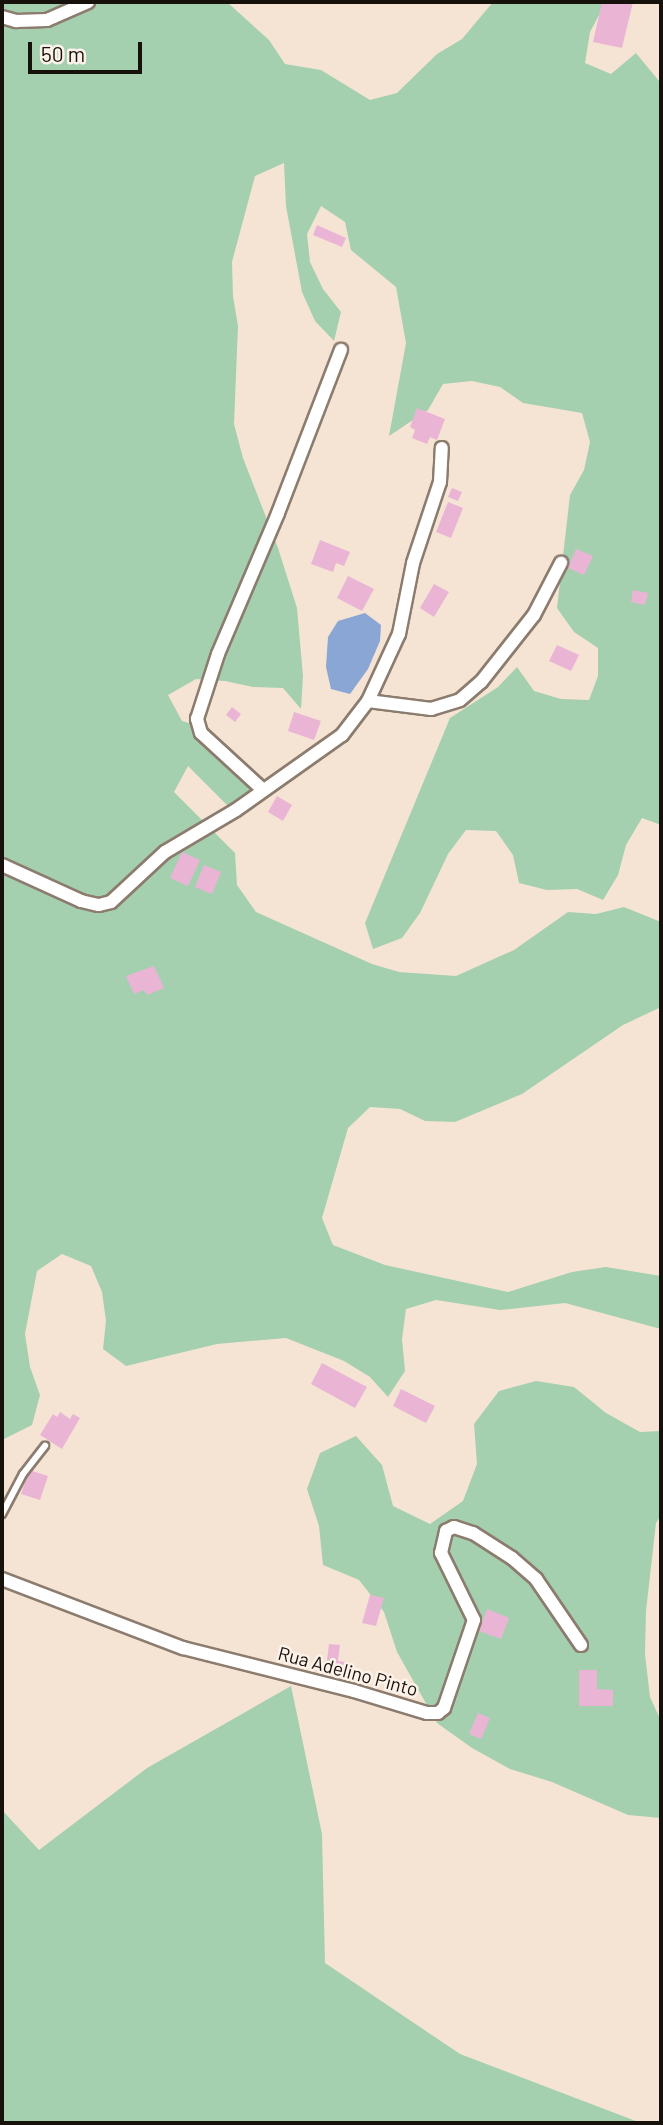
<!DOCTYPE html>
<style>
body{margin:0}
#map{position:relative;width:663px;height:2125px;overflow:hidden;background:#f5e4d4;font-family:Barlow,sans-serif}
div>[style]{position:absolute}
.green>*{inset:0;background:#a4d0b0}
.water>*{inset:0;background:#89a6d4}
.building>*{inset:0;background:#eab5d5}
.roads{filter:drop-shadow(2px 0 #8c7c6e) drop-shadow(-2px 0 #8c7c6e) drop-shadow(0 2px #8c7c6e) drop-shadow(0 -2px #8c7c6e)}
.lane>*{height:6px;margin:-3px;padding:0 3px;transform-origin:3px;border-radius:3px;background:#fff}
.street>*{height:12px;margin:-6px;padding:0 6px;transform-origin:6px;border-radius:6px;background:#fff}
span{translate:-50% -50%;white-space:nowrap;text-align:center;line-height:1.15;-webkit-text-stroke:5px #fdf2e9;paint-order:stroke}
.street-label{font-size:19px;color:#17110c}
.frame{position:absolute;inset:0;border:4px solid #17110c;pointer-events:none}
.scale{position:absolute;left:28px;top:42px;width:114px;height:32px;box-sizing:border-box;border:4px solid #17110c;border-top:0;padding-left:9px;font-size:21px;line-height:24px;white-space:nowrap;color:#17110c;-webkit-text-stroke:5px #fdf2e9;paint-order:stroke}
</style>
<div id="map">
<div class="green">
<i style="clip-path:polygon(2px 2px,227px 2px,269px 40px,285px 64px,321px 70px,370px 100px,397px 93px,437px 54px,462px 39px,493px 2px,606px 2px,590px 32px,585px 63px,611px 74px,636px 53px,659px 81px,661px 77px,661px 825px,642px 818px,626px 845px,618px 875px,603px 900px,577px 889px,547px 890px,519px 883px,513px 855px,496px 831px,466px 830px,448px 854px,420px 913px,402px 938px,373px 949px,365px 923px,450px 718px,498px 687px,517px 667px,534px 691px,561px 699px,589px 700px,598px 676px,598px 648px,574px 632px,557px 608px,570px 495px,584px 470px,590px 442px,582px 413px,523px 403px,500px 387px,472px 381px,443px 384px,428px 410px,389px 436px,406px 343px,396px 287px,351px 250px,345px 222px,321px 206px,307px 234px,310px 262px,323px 289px,341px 312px,334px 341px,315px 321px,302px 292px,286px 206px,284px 163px,255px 176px,232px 262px,233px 296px,238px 326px,234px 424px,243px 458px,278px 548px,297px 608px,303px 676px,301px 709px,283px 688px,253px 687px,225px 681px,196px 679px,168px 695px,182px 721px,209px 729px,231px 751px,257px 806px,228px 806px,188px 766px,174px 792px,235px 853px,237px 885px,256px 912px,372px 964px,399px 972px,456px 976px,514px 950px,568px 912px,596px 914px,624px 907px,661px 922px,661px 1007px,623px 1025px,522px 1094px,455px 1122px,425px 1121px,400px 1109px,370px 1107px,348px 1128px,322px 1218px,333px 1245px,385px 1265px,508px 1292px,572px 1272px,606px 1267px,661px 1276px,661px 1329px,565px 1303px,500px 1310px,436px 1300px,406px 1309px,402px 1339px,405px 1371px,388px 1397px,370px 1377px,344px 1361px,286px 1338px,217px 1344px,126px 1366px,103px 1349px,106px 1321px,102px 1292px,91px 1266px,62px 1254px,37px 1271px,25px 1334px,30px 1367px,40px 1395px,32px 1425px,2px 1440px)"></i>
<i style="clip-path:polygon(536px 1381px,574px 1387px,606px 1413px,640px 1432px,661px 1431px,661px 1515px,656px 1523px,646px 1611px,645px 1654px,650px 1697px,661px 1721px,661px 1818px,628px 1815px,552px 1782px,510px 1769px,472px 1748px,437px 1723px,397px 1652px,384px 1612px,359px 1580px,323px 1565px,319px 1526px,307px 1489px,320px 1453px,356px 1436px,382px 1465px,393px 1506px,430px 1524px,463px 1501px,477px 1464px,474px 1424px,499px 1391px)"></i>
<i style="clip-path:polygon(291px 1686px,322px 1834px,325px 1963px,460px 2054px,641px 2123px,2px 2123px,2px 1810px,39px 1850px,147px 1768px)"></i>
</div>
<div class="water">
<i style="clip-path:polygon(365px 613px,381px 625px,380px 641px,368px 669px,350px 694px,331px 689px,326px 667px,328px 637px,338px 621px)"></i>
</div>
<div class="building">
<i style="clip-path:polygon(602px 2px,633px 2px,622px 48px,593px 42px)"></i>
<i style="clip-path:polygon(317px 225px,346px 238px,342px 247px,313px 235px)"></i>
<i style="clip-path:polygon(417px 408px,445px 419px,437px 440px,430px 437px,427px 444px,412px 438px,415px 430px,410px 427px)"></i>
<i style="clip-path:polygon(452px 488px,462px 492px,458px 501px,448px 497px)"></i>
<i style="clip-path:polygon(448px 502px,463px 508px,451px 538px,436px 532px)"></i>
<i style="clip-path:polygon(320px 540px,350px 552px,344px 566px,336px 563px,333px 572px,311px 564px)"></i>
<i style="clip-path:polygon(576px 549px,593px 556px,584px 575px,568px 568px)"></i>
<i style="clip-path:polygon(348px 576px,374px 589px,362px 611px,337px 598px)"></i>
<i style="clip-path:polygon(434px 584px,449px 592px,434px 617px,420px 608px)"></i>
<i style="clip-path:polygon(633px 590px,648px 593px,645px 605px,631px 602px)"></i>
<i style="clip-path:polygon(557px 645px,579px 655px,571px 671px,549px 661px)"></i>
<i style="clip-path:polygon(232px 707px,241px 714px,235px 722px,226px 715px)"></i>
<i style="clip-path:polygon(294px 712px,321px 721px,314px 740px,288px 731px)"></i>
<i style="clip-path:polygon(277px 796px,292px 805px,283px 821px,268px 812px)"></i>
<i style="clip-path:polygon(182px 852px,200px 860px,188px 886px,170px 878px)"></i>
<i style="clip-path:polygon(204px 865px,221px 872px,212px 894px,195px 887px)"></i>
<i style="clip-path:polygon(154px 966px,164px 988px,147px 995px,144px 990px,134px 994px,126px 976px)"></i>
<i style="clip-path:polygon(322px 1363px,367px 1387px,355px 1408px,311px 1384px)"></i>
<i style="clip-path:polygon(401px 1389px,435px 1406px,426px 1423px,393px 1406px)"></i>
<i style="clip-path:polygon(60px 1412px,70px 1419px,73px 1414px,80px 1418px,62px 1449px,40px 1435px,53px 1414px,57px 1417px)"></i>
<i style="clip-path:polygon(29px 1470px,48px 1476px,40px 1500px,21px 1494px)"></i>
<i style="clip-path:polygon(370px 1595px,384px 1598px,376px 1626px,362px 1623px)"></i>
<i style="clip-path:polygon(487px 1609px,509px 1618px,501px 1639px,479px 1631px)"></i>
<i style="clip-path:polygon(329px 1644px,340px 1645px,338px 1661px,347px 1662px,346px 1670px,326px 1668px)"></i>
<i style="clip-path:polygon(579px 1670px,597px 1670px,597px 1689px,613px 1690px,613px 1706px,579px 1706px)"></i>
<i style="clip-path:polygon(478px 1713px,490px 1718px,481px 1739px,469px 1734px)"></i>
</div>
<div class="roads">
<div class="lane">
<i style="left:2px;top:1514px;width:45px;rotate:-62.3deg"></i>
<i style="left:23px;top:1474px;width:36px;rotate:-52deg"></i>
</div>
<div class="street">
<i style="left:2px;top:17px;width:15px;rotate:16deg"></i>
<i style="left:16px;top:21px;width:31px;rotate:-2deg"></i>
<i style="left:47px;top:20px;width:45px;rotate:-23.7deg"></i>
<i style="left:368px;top:701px;width:64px;rotate:7.2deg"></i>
<i style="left:431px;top:709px;width:30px;rotate:-17deg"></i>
<i style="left:460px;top:700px;width:28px;rotate:-41deg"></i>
<i style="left:481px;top:682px;width:85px;rotate:-51.7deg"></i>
<i style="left:534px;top:615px;width:59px;rotate:-62.6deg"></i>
<i style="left:262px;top:789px;width:83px;rotate:-137.4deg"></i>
<i style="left:201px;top:733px;width:15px;rotate:-106deg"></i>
<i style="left:197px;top:719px;width:68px;rotate:-72.1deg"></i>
<i style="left:218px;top:654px;width:153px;rotate:-66.9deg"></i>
<i style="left:278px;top:513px;width:175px;rotate:-68.9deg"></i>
<i style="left:2px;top:865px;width:87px;rotate:24.5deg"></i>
<i style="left:81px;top:901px;width:18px;rotate:13deg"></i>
<i style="left:99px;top:905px;width:12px;rotate:-14deg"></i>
<i style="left:111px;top:902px;width:74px;rotate:-42.8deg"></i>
<i style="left:165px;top:852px;width:82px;rotate:-30.6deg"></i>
<i style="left:236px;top:810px;width:130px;rotate:-35.3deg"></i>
<i style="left:342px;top:735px;width:43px;rotate:-52.6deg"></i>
<i style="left:368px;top:701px;width:74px;rotate:-65.2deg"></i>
<i style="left:399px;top:634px;width:72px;rotate:-78.8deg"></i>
<i style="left:413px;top:563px;width:85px;rotate:-71.6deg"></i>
<i style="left:440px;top:482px;width:34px;rotate:-87deg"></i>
<i style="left:2px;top:1579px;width:194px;rotate:20.9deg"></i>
<i style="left:183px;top:1648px;width:176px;rotate:14.1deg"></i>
<i style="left:354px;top:1691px;width:76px;rotate:16.8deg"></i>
<i style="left:427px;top:1713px;width:11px"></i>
<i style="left:438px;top:1713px;width:8px;rotate:-40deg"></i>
<i style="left:444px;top:1708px;width:93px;rotate:-71.2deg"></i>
<i style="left:474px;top:1620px;width:75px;rotate:-116.2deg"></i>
<i style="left:441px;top:1553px;width:23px;rotate:-77deg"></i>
<i style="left:446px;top:1531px;width:9px;rotate:-27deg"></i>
<i style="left:454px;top:1527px;width:20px;rotate:18deg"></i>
<i style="left:473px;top:1533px;width:46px;rotate:32.7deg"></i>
<i style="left:512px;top:1558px;width:32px;rotate:41deg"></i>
<i style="left:536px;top:1579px;width:80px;rotate:55.7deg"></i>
</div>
</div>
<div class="street-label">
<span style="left:348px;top:1671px;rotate:15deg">Rua Adelino Pinto</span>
</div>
<div class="frame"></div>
<div class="scale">50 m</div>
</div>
